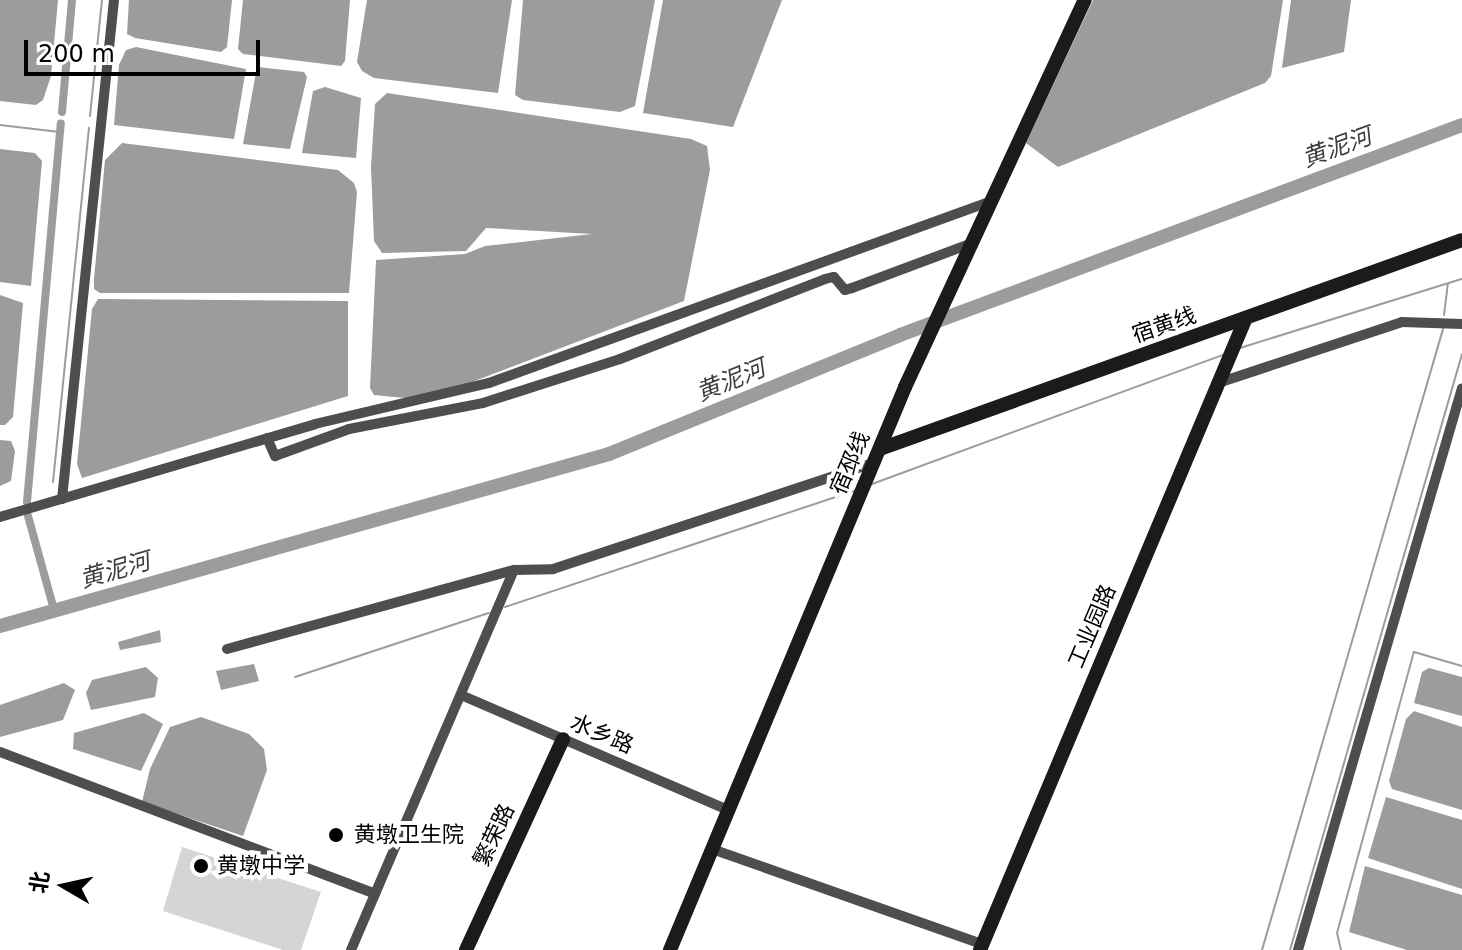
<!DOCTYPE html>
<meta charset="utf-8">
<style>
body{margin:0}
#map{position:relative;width:1462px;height:950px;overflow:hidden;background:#fff;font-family:"DejaVu Sans","Noto Sans SC",sans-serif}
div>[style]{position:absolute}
.green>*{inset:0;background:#d5d5d5}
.water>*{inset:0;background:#9c9c9c}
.stream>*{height:2px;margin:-1px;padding:0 1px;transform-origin:1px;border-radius:1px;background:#9c9c9c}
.canal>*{height:8px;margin:-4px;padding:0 4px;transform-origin:4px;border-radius:4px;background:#9c9c9c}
.river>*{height:14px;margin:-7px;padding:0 7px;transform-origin:7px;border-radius:7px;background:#9c9c9c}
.street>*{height:10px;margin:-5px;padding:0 5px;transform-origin:5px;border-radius:5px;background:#4e4e4e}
.secondary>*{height:14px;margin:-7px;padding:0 7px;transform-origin:7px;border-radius:7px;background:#1b1b1b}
.dots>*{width:22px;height:22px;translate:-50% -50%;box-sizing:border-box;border:4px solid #fff;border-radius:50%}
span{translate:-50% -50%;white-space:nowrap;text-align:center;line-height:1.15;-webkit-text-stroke:8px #fff;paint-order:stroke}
.street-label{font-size:22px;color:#000}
.poi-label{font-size:22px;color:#000}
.left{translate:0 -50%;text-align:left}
.water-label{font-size:24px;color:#3d3d3d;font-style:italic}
.north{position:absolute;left:24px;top:846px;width:80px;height:80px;-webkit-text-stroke:6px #fff;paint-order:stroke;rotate:279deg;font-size:22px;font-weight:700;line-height:32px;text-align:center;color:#000}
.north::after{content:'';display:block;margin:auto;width:28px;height:36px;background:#000;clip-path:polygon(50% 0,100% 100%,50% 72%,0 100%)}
.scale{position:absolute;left:24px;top:40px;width:236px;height:36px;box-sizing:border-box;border:4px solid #000;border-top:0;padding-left:10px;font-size:24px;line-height:28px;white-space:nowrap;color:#000;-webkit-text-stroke:6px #fff;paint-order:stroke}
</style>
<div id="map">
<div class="green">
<i style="clip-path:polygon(182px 847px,321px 892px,301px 950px,283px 950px,163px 911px)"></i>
</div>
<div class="water">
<i style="clip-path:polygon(0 0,58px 0,51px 76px,43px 100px,36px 105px,0 101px)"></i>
<i style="clip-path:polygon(129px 0,232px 0,227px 47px,221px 52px,135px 38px,127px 34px)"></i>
<i style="clip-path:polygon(243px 0,350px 0,345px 61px,341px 66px,243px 54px,238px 49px)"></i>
<i style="clip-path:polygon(367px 0,512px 0,498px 93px,374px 78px,362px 71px,357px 62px)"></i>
<i style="clip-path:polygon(523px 0,655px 0,635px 106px,620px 112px,523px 100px,515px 95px)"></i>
<i style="clip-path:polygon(663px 0,782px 0,733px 127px,643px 113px)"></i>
<i style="clip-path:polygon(1093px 0,1283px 0,1271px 76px,1265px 83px,1058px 167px,1026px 143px)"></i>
<i style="clip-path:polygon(1291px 0,1351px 0,1344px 52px,1282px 68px)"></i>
<i style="clip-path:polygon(136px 47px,246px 69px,234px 139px,114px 125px,119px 65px,126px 50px)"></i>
<i style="clip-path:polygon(257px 67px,304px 72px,307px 77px,290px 149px,243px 144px)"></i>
<i style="clip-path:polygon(325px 87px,361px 98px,356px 158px,302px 153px,313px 91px)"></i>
<i style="clip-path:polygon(387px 93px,691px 139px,707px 146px,710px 170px,684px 301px,451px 390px,405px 398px,374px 395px,370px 388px,376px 260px,465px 254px,485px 246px,592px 234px,486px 228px,466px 251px,382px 253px,374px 241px,371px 167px,375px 104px)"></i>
<i style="clip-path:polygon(122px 143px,338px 170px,354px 183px,357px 192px,349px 293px,100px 293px,94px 289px,94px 279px,105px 160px)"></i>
<i style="clip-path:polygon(0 149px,35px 153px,42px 161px,31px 286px,0 282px)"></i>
<i style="clip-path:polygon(0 295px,23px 303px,13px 417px,5px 425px,0 425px)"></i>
<i style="clip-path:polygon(98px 299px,348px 301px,348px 396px,82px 478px,77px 464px,92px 309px)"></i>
<i style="clip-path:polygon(0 440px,11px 441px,15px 451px,11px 481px,0 486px)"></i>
<i style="clip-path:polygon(160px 630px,161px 642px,120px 650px,118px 642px)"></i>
<i style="clip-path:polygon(254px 664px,259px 681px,221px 690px,216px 671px)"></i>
<i style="clip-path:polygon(146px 667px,158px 678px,155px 697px,91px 710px,86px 693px,92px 680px)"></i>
<i style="clip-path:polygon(1429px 668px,1462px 677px,1462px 716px,1414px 703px,1422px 672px)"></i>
<i style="clip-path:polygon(64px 683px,75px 690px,63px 720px,0 737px,0 705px)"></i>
<i style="clip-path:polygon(1414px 711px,1462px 727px,1462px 810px,1392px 789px,1389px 781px,1406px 719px)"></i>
<i style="clip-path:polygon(144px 713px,163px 724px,141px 771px,73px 749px,74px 733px)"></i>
<i style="clip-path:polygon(201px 717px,249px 734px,264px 749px,267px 770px,243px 836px,142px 802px,150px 769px,170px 727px)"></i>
<i style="clip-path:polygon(1386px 797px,1462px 820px,1462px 889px,1368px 858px)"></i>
<i style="clip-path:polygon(1365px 866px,1462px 895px,1462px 950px,1407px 950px,1349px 932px)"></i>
</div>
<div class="stream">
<i style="left:90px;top:116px;width:117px;rotate:-84.1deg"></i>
<i style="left:0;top:125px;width:60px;rotate:6.7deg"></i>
<i style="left:1444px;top:315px;width:31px;rotate:-83deg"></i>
<i style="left:1240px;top:348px;width:232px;rotate:-17.3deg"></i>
<i style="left:53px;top:482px;width:356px;rotate:-84.2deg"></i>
<i style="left:872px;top:484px;width:374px;rotate:-20.2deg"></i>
<i style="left:505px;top:607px;width:370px;rotate:-18.4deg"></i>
<i style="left:295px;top:677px;width:204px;rotate:-18.3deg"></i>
<i style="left:1262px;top:950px;width:647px;rotate:-73.75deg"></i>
<i style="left:1290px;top:950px;width:620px;rotate:-73.9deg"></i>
<i style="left:1341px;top:950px;width:17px;rotate:-103deg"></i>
<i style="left:1337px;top:933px;width:291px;rotate:-74.7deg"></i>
<i style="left:1414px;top:652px;width:50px;rotate:16.3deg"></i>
</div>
<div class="canal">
<i style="left:62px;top:112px;width:112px;rotate:-84.9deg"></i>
<i style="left:27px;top:502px;width:380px;rotate:-84.9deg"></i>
<i style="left:28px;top:516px;width:98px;rotate:74.5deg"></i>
</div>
<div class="river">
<i style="left:0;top:626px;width:633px;rotate:-15.77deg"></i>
<i style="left:609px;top:454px;width:314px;rotate:-22.2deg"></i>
<i style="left:900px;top:335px;width:600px;rotate:-20.49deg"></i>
</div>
<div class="street">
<i style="left:1218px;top:383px;width:194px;rotate:-18.3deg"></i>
<i style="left:1402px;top:322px;width:60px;rotate:1.9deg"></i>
<i style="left:267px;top:438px;width:20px;rotate:66deg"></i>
<i style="left:275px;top:456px;width:79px;rotate:-20deg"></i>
<i style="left:349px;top:429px;width:136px;rotate:-11deg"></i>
<i style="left:483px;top:403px;width:144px;rotate:-17.8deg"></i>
<i style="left:620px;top:359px;width:220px;rotate:-21.3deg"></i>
<i style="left:825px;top:279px;width:9px;rotate:-13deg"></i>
<i style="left:834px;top:277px;width:17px;rotate:50deg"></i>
<i style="left:845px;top:290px;width:7px;rotate:-16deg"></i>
<i style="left:852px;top:288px;width:123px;rotate:-20.5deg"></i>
<i style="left:62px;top:499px;width:502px;rotate:-84.05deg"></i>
<i style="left:0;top:517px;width:328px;rotate:-16.4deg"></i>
<i style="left:315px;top:424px;width:179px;rotate:-13.3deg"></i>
<i style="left:489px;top:383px;width:529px;rotate:-19.91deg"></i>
<i style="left:227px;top:649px;width:298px;rotate:-15.4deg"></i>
<i style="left:514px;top:570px;width:39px;rotate:-1deg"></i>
<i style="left:553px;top:569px;width:338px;rotate:-18.3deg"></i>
<i style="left:461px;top:695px;width:291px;rotate:23.3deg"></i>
<i style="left:0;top:752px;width:401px;rotate:20.7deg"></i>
<i style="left:712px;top:849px;width:286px;rotate:19.4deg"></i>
<i style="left:351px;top:950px;width:413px;rotate:-66.8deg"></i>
<i style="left:1298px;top:950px;width:585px;rotate:-73.73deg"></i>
</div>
<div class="secondary">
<i style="left:880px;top:449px;width:618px;rotate:-19.75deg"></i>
<i style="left:466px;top:950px;width:232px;rotate:-65.3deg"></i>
<i style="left:670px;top:950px;width:610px;rotate:-67.34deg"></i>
<i style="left:905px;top:387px;width:427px;rotate:-65.1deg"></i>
<i style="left:980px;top:950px;width:683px;rotate:-67.19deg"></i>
</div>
<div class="dots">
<i style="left:336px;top:835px;background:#000"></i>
<i style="left:201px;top:866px;background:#000"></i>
</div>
<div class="street-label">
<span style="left:1164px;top:325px;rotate:-19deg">宿黄线</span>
<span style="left:850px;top:463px;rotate:-67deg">宿邳线</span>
<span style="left:1092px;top:626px;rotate:-67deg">工业园路</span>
<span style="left:602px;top:734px;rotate:23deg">水乡路</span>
<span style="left:494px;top:835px;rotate:-65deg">繁荣路</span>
</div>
<div class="poi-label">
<span class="left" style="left:354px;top:835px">黄墩卫生院</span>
<span class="left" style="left:217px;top:866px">黄墩中学</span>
</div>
<div class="water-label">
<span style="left:1337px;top:148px;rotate:-20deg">黄泥河</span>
<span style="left:731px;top:381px;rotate:-22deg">黄泥河</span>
<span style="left:115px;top:571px;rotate:-16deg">黄泥河</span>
</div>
<div class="north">北</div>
<div class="scale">200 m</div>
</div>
